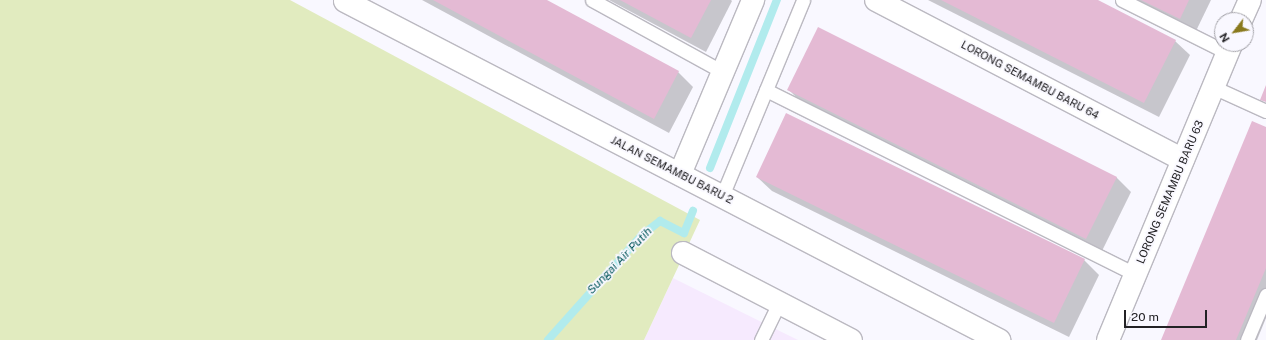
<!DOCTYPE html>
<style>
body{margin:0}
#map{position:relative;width:1266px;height:340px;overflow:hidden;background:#f9f8ff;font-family:"Public Sans",sans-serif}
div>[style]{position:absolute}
.industrial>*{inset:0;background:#f6eafe}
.green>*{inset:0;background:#e1ebbf}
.shadow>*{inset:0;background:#0003}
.stream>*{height:8px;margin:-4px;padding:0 4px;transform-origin:4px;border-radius:4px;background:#b1ebed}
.building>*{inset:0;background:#e4bad4}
.roads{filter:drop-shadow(1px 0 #bbb9c1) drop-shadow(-1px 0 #bbb9c1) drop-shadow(0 1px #bbb9c1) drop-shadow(0 -1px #bbb9c1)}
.lane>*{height:13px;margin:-6.5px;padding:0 6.5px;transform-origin:6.5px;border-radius:6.5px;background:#fff}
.street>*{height:22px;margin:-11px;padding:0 11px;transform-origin:11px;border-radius:11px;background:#fff}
span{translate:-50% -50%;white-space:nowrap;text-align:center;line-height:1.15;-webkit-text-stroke:3.5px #f9f8ff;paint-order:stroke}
.street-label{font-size:11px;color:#232225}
.water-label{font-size:12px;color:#005659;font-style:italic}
.north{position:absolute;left:1214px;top:12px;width:40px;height:40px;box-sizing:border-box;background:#f9f8ff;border:1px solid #a3a2a8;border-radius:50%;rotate:239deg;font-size:11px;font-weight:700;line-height:16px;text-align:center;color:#232225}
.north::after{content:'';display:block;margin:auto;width:14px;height:18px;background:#89791d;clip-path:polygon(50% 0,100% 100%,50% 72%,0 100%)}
.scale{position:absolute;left:1124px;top:310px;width:83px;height:18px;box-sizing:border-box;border:2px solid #232225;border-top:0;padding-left:5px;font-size:12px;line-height:14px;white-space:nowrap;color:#232225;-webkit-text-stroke:3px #f9f8ff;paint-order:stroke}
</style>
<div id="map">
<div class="industrial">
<i style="clip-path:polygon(673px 278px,798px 340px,644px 340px)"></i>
</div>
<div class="green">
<i style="clip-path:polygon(0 0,290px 0,700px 220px,644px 340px,0 340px)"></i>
</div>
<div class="shadow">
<i style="clip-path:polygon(422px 0,545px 0,678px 72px,693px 87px,669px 133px)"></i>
<i style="clip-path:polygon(609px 0,731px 0,732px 1px,706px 52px)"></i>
<i style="clip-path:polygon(928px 0,1095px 0,1175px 41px,1190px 55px,1159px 117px)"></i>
<i style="clip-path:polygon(1129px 0,1211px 0,1195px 33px)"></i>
<i style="clip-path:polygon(789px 90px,1116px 177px,1131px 192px,1101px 253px,803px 104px)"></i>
<i style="clip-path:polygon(1266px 128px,1266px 318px,1257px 340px,1162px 340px)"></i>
<i style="clip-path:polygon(757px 177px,1084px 260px,1099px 275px,1069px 337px,772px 191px)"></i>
</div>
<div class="stream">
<i style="left:710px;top:168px;width:181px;rotate:-68.3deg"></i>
<i style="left:548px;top:340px;width:141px;rotate:-48.2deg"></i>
<i style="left:642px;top:235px;width:23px;rotate:-38deg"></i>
<i style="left:660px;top:221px;width:27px;rotate:27deg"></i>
<i style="left:684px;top:233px;width:24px;rotate:-68deg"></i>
</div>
<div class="building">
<i style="clip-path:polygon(433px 0,547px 0,679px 71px,654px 119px)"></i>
<i style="clip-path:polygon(620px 0,711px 0,691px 38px)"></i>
<i style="clip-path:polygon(941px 0,1098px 0,1176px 40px,1144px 103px)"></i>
<i style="clip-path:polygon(1141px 0,1189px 0,1180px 19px)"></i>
<i style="clip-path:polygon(818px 27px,1117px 177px,1086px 239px,787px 90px)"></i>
<i style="clip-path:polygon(1266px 85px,1266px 102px,1260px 100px)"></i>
<i style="clip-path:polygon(786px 113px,1085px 259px,1054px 323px,756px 177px)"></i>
<i style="clip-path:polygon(1252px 121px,1266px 127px,1266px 268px,1236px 340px,1161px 340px)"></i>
</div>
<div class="roads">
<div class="lane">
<i style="left:592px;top:0;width:149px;rotate:28.8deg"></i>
<i style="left:1122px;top:0;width:119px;rotate:26.6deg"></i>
<i style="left:1213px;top:87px;width:58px;rotate:24.4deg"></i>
<i style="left:766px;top:90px;width:412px;rotate:26.5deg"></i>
<i style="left:722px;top:196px;width:212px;rotate:-67.5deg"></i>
<i style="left:761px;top:340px;width:41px;rotate:-64.1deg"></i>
<i style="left:1247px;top:340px;width:49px;rotate:-67.1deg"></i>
</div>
<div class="street">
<i style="left:876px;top:0;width:346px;rotate:27.5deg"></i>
<i style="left:345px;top:1px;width:737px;rotate:27.4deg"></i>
<i style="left:1241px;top:20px;width:22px;rotate:-66deg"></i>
<i style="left:680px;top:174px;width:189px;rotate:-67.2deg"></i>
<i style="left:683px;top:253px;width:189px;rotate:27.4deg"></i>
<i style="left:1108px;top:340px;width:321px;rotate:-67.4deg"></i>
</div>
</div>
<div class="street-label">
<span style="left:1030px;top:80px;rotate:28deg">LORONG SEMAMBU BARU 64</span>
<span style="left:672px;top:170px;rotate:27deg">JALAN SEMAMBU BARU 2</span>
<span style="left:1170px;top:192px;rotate:-67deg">LORONG SEMAMBU BARU 63</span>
</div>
<div class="water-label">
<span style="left:620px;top:261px;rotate:-46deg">Sungai Air Putih</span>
</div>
<div class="north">N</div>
<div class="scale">20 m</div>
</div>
